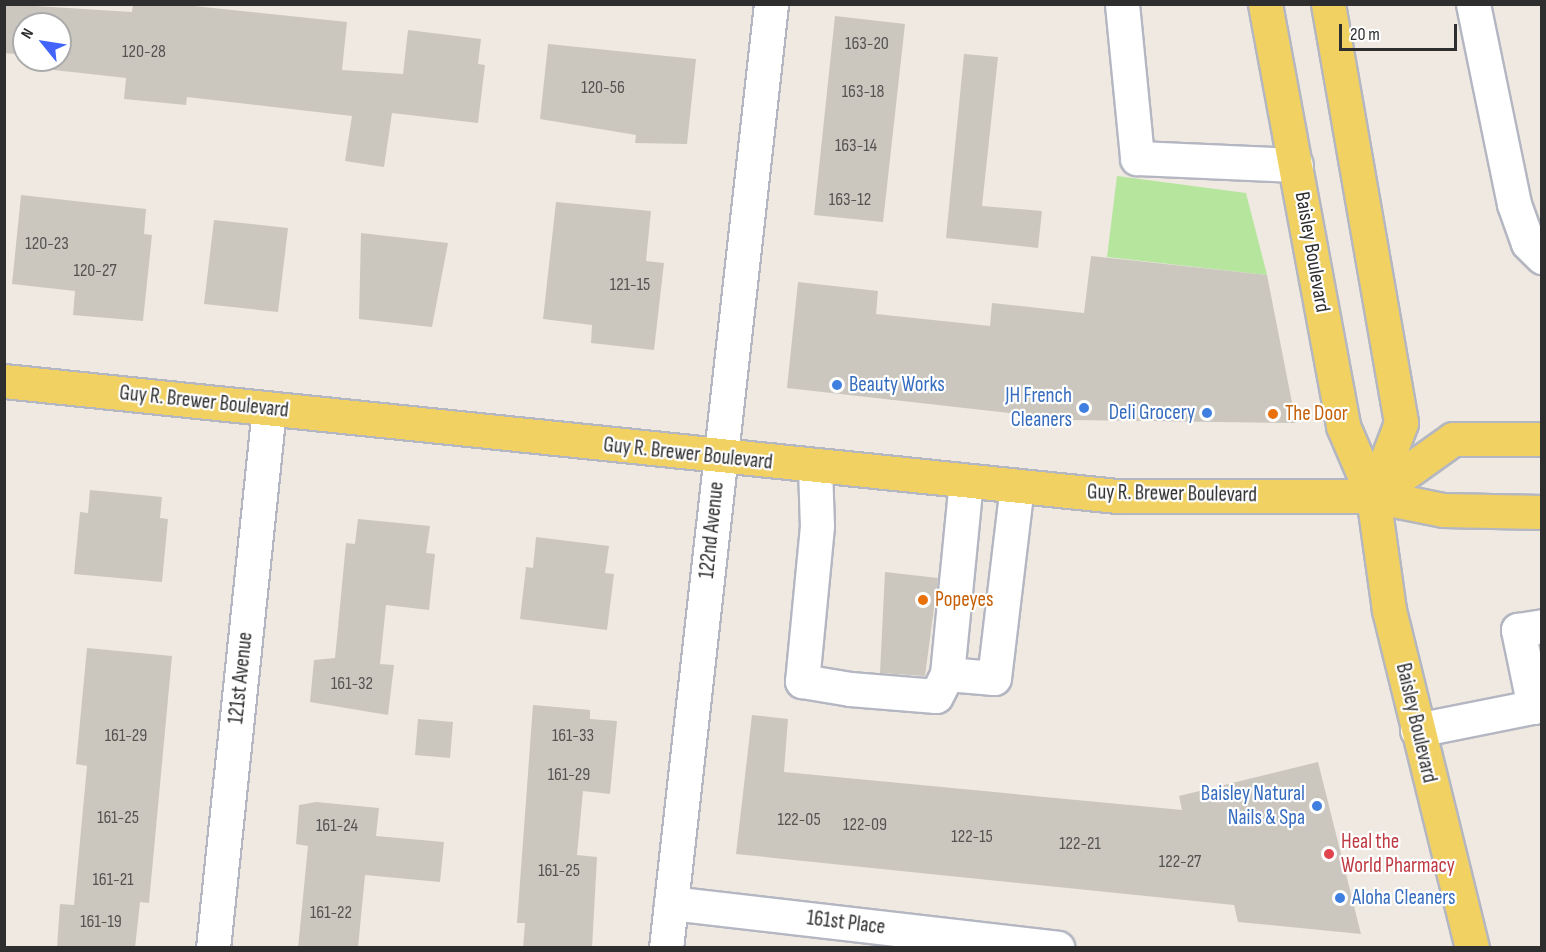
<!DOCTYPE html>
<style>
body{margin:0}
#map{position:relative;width:1546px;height:952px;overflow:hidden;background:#efe9e1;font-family:"Sofia Sans Condensed",sans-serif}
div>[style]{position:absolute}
.green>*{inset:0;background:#b6e59e}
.building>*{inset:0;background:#cbc7bf}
.roads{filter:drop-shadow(2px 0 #b4b7c1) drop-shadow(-2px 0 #b4b7c1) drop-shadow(0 2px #b4b7c1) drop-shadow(0 -2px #b4b7c1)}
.minor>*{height:33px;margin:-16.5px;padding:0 16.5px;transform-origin:16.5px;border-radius:16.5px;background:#fff}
.major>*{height:33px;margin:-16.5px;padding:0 16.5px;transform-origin:16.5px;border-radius:16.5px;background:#f2d163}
.dots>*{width:16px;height:16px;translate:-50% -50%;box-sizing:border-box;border:3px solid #fff;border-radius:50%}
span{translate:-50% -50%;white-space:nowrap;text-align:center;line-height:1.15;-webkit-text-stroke:4.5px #fff;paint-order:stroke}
.number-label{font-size:18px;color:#555452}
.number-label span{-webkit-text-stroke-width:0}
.street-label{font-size:21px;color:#2e2e2e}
.shop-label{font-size:21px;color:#366cbe}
.left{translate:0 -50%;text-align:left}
.right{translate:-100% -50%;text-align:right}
.food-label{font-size:21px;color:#c56008}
.health-label{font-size:21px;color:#be3a42}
.frame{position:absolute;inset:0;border:6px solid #2e2e2e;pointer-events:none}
.north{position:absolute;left:12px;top:12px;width:60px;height:60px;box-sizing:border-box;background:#fff;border:2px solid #ababab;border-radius:50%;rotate:300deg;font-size:16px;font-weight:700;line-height:24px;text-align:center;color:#2e2e2e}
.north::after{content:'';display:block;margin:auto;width:21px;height:27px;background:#4264fb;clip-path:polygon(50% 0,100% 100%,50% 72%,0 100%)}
.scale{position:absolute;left:1339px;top:24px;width:118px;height:27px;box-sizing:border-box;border:3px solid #2e2e2e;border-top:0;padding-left:8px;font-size:18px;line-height:21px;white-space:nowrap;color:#2e2e2e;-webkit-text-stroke:4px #fff;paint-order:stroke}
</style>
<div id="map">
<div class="green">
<i style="clip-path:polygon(1117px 176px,1246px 193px,1267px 275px,1107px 257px)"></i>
</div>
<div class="building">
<i style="clip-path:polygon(4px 4px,132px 12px,133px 4px,175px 4px,347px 22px,342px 70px,403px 74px,408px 30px,481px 39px,478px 64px,485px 65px,478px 123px,392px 113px,384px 167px,345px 161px,352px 116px,187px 97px,186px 105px,124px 99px,126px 78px,36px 68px,37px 60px,60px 60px,60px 24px,24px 24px,24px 55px,4px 53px)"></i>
<i style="clip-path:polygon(835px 16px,905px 24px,883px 222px,814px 215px)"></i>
<i style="clip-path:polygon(548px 44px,696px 59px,687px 144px,635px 143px,636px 135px,540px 119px)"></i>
<i style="clip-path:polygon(964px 54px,998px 57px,982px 206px,1042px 211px,1038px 248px,946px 238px)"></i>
<i style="clip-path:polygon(21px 195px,146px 209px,144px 234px,152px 235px,143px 321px,73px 315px,75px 291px,12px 284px)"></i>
<i style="clip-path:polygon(556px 202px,651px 211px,646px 261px,664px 263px,654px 350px,591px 343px,592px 325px,543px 319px)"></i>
<i style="clip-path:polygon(214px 220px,288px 228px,278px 312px,204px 304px)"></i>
<i style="clip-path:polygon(361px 233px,448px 243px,432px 327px,359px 319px)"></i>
<i style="clip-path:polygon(1091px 256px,1267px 275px,1296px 423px,1072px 420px,787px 388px,798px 282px,878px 291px,876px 314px,990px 326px,992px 303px,1084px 313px)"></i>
<i style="clip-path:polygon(90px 490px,162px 497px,160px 518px,168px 519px,162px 582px,74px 574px,80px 512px,88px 513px)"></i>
<i style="clip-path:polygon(358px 519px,430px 526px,426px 553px,435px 554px,429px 610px,386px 605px,380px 664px,394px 665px,388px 715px,310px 702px,314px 660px,335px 658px,346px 543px,355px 544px)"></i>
<i style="clip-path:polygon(536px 537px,609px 546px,605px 573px,614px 574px,607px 630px,520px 619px,526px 567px,533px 568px)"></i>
<i style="clip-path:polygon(885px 572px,938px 578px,925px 676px,880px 673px)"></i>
<i style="clip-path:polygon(87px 648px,172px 656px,149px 903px,140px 902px,135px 948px,57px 948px,60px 904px,74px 905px,87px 766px,76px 764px)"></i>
<i style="clip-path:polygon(533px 705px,590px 710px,590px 719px,617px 721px,610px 794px,583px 791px,577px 855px,597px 857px,592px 948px,523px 948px,525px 923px,517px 923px)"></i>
<i style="clip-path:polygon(752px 715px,788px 719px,784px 772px,1182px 810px,1179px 796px,1318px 762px,1361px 934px,1238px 922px,1234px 905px,736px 854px)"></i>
<i style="clip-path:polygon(418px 719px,453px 722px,450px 758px,415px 755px)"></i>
<i style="clip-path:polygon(316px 802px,379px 808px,376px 836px,444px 842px,440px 882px,365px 875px,358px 948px,298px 948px,308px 846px,296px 844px,299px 805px)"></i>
</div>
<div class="roads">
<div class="minor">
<i style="left:1122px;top:4px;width:155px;rotate:84.4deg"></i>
<i style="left:1137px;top:158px;width:159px;rotate:2.5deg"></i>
<i style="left:1473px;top:4px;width:204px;rotate:78.4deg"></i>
<i style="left:1514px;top:204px;width:41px;rotate:70.3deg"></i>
<i style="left:1528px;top:243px;width:20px;rotate:45deg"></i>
<i style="left:815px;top:467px;width:59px;rotate:88.1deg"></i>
<i style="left:817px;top:526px;width:156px;rotate:95.5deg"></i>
<i style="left:802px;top:681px;width:49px;rotate:9.5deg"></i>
<i style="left:850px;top:689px;width:86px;rotate:4.7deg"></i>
<i style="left:936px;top:696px;width:25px;rotate:-63deg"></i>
<i style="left:947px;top:674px;width:194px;rotate:-84.4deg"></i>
<i style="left:947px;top:674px;width:47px;rotate:4.9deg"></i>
<i style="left:994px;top:678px;width:193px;rotate:-83.2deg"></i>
<i style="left:1534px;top:707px;width:79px;rotate:-101.7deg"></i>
<i style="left:1518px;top:630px;width:24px;rotate:-9deg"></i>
<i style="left:1417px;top:730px;width:127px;rotate:-11.3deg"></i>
<i style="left:671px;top:903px;width:389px;rotate:6.6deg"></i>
<i style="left:213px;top:948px;width:542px;rotate:-84.07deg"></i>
<i style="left:666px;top:948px;width:950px;rotate:-83.65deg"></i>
</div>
<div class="major">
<i style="left:1265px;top:4px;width:429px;rotate:79.5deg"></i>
<i style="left:1343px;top:426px;width:76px;rotate:66.8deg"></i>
<i style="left:1373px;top:496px;width:115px;rotate:82deg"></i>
<i style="left:1389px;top:610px;width:348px;rotate:76.2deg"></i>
<i style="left:1328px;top:4px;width:425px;rotate:80.1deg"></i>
<i style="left:1401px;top:423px;width:78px;rotate:111deg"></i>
<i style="left:4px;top:381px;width:1119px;rotate:5.9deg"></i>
<i style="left:1117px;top:496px;width:256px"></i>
<i style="left:1373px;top:496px;width:71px;rotate:11.3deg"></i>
<i style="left:1443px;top:510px;width:99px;rotate:1.2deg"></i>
<i style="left:1373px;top:496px;width:98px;rotate:-35.5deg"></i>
<i style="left:1453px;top:439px;width:89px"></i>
</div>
</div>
<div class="dots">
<i style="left:837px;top:385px;background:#3f7fe0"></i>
<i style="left:1084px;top:408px;background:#3f7fe0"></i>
<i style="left:1207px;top:413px;background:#3f7fe0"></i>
<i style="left:1273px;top:414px;background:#e8710a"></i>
<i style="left:923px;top:600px;background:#e8710a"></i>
<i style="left:1317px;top:806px;background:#3f7fe0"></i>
<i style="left:1329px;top:854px;background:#e0444e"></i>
<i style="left:1340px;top:898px;background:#3f7fe0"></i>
</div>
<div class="number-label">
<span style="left:867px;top:44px">163-20</span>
<span style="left:144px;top:52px">120-28</span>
<span style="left:603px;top:88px">120-56</span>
<span style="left:863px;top:92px">163-18</span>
<span style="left:856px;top:146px">163-14</span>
<span style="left:850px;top:200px">163-12</span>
<span style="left:47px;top:244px">120-23</span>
<span style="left:95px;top:271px">120-27</span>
<span style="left:630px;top:285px">121-15</span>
<span style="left:352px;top:684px">161-32</span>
<span style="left:126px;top:736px">161-29</span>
<span style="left:573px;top:736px">161-33</span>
<span style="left:569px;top:775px">161-29</span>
<span style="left:118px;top:818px">161-25</span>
<span style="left:799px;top:820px">122-05</span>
<span style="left:865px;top:825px">122-09</span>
<span style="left:337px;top:826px">161-24</span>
<span style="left:972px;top:837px">122-15</span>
<span style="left:1080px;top:844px">122-21</span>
<span style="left:1180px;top:862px">122-27</span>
<span style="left:559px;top:871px">161-25</span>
<span style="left:113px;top:880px">161-21</span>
<span style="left:331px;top:913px">161-22</span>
<span style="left:101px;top:922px">161-19</span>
</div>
<div class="street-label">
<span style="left:1312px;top:252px;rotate:80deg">Baisley Boulevard</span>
<span style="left:204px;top:402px;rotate:6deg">Guy R. Brewer Boulevard</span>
<span style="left:688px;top:454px;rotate:6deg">Guy R. Brewer Boulevard</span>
<span style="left:1172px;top:494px;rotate:1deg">Guy R. Brewer Boulevard</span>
<span style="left:712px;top:530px;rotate:-84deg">122nd Avenue</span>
<span style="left:241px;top:678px;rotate:-84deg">121st Avenue</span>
<span style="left:1416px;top:723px;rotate:77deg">Baisley Boulevard</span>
<span style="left:846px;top:923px;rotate:7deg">161st Place</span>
</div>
<div class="shop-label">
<span class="left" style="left:849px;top:385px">Beauty Works</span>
<span class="right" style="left:1072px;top:408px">JH French<br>Cleaners</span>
<span class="right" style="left:1195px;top:413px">Deli Grocery</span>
<span class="right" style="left:1305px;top:806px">Baisley Natural<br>Nails &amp; Spa</span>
<span class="left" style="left:1352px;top:898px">Aloha Cleaners</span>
</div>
<div class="food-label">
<span class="left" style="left:1285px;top:414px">The Door</span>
<span class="left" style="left:935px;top:600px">Popeyes</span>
</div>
<div class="health-label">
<span class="left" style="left:1341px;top:854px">Heal the<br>World Pharmacy</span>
</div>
<div class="frame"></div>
<div class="north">N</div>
<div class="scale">20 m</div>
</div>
